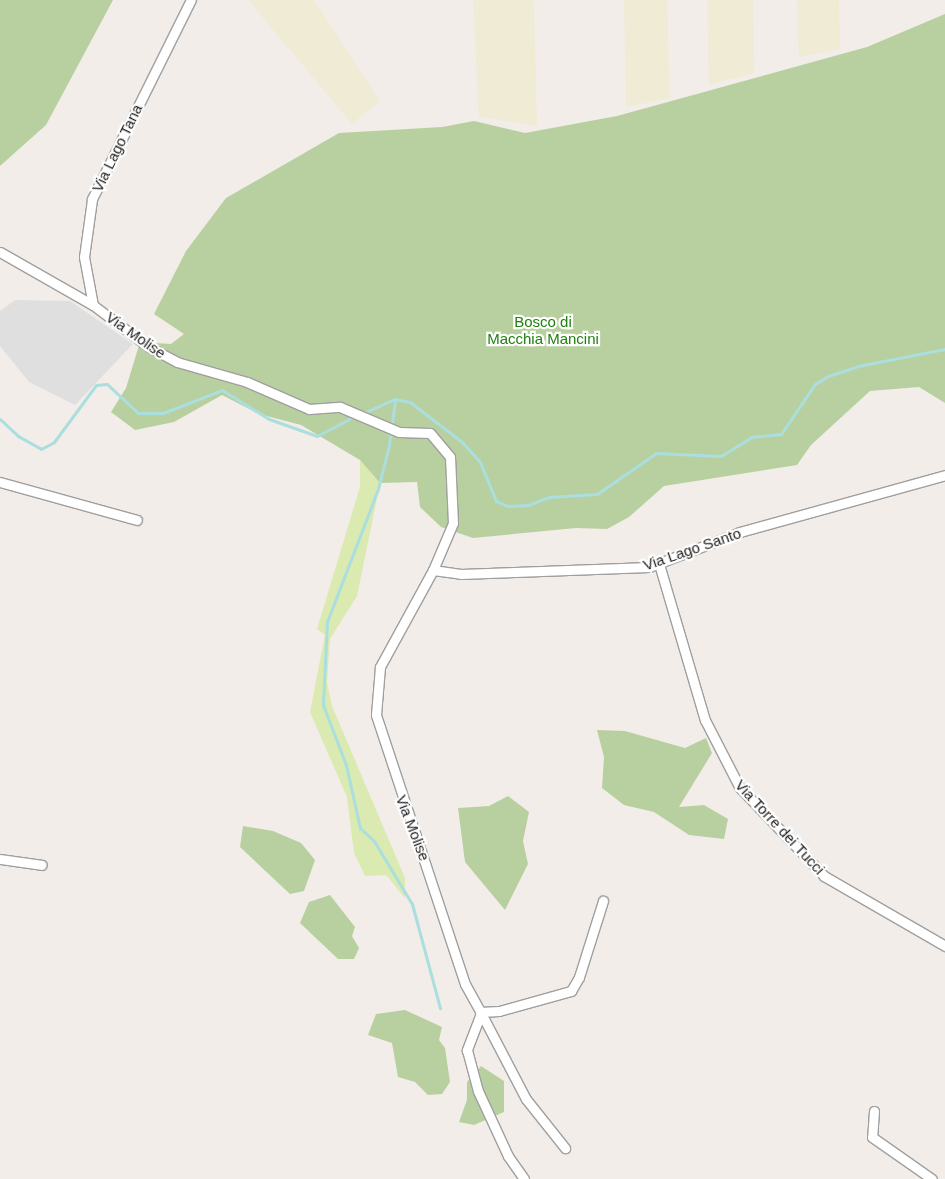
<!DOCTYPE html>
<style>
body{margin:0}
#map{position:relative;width:945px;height:1179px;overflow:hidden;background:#f2ede9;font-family:Arial,sans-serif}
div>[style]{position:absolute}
.residential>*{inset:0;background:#e0dfdf}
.farmland>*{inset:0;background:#efebd5}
.grass>*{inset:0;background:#daeab1}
.forest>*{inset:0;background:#b8d09f}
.stream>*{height:3px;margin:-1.5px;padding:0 1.5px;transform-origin:1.5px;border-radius:1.5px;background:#abdede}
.roads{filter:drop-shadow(1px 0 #9f9f9f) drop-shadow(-1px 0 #9f9f9f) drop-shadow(0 1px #9f9f9f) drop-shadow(0 -1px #9f9f9f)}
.minor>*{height:9px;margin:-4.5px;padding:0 4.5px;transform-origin:4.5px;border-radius:4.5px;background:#fff}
span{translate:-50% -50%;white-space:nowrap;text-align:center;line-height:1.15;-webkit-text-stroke:4.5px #fff;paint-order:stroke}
.street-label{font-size:15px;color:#222}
.park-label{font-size:15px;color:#1f810e}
</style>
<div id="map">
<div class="residential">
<i style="clip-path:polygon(15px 300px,70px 301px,133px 344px,75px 405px,29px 382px,0 346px,0 311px)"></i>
</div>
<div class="farmland">
<i style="clip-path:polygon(248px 0,314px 0,380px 101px,352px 124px)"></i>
<i style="clip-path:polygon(473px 0,534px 0,537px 126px,479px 117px)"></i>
<i style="clip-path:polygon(624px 0,667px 0,670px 98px,626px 107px)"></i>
<i style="clip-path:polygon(707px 0,753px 0,754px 73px,709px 85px)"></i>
<i style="clip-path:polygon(797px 0,839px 0,840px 49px,799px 57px)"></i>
</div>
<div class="grass">
<i style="clip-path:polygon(360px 460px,380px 483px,357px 596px,330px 639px,327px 683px,332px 706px,405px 878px,405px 898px,386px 875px,365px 876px,354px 853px,347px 797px,310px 712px,325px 635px,317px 629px,360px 487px)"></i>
</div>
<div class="forest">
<i style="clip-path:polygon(0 0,113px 0,46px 125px,0 166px)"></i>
<i style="clip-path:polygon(945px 14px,945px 403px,919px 387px,870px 391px,811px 445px,797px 465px,664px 486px,629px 517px,607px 529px,576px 528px,473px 538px,441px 527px,420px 507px,417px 482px,380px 483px,360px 460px,301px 425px,259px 414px,222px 395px,174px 422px,135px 430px,111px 412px,126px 388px,140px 342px,171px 344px,184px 334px,154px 314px,186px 251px,226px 198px,339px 133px,442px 127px,474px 121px,525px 133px,617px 116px,867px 47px)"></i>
<i style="clip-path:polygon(597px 730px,625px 731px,685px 748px,706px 738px,712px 753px,679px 807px,704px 805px,728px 819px,724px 839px,689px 835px,654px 812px,624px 805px,602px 788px,604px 757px)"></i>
<i style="clip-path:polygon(508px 796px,529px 812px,523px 841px,528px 864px,505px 910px,465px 862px,458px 808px,489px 806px)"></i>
<i style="clip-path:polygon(243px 826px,273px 831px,301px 843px,315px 860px,304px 891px,290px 894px,240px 847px)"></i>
<i style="clip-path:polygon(330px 895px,355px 927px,352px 936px,359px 948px,354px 959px,338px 959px,300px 923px,309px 902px)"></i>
<i style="clip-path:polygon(405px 1010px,442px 1027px,439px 1040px,445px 1048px,450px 1082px,442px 1094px,428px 1095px,415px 1082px,398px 1077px,392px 1043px,368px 1035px,376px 1014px)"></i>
<i style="clip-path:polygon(481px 1066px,504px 1081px,504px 1112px,474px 1125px,459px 1122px,467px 1100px,467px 1082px)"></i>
</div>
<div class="stream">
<i style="left:395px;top:400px;width:45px;rotate:97.6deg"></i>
<i style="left:389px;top:445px;width:45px;rotate:104deg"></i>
<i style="left:378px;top:489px;width:142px;rotate:111deg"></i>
<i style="left:327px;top:622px;width:83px;rotate:92.8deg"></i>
<i style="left:323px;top:705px;width:64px;rotate:69deg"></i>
<i style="left:346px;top:765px;width:65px;rotate:77.5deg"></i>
<i style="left:360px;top:828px;width:19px;rotate:43deg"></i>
<i style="left:374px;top:841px;width:74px;rotate:58.9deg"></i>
<i style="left:412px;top:904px;width:108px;rotate:74.9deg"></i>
<i style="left:361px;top:414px;width:37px;rotate:-24deg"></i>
<i style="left:395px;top:399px;width:15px;rotate:11deg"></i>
<i style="left:410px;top:402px;width:66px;rotate:37.6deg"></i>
<i style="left:462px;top:442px;width:27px;rotate:48deg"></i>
<i style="left:480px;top:462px;width:42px;rotate:67.7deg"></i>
<i style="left:496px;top:501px;width:13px;rotate:23deg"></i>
<i style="left:508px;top:506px;width:20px;rotate:-3deg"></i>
<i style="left:528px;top:505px;width:22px;rotate:-21deg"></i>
<i style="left:549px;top:497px;width:48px;rotate:-3.6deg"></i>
<i style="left:597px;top:494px;width:72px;rotate:-34.8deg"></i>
<i style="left:656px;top:453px;width:65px;rotate:2.6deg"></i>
<i style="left:721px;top:456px;width:36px;rotate:-32deg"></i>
<i style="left:752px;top:437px;width:29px;rotate:-6deg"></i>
<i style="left:781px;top:434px;width:60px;rotate:-55.8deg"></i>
<i style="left:815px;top:384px;width:15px;rotate:-32deg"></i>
<i style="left:828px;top:376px;width:32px;rotate:-18deg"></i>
<i style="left:858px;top:366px;width:89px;rotate:-11.1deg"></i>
<i style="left:0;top:419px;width:25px;rotate:43deg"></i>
<i style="left:18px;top:436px;width:26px;rotate:29deg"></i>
<i style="left:41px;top:449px;width:15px;rotate:-28deg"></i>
<i style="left:54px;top:442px;width:71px;rotate:-53.6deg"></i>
<i style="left:96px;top:385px;width:11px;rotate:-5deg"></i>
<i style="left:107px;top:384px;width:42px;rotate:43.1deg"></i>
<i style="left:138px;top:413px;width:25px"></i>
<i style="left:163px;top:413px;width:63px;rotate:-21.3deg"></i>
<i style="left:222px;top:390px;width:55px;rotate:31.7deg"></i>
<i style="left:269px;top:419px;width:51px;rotate:19.5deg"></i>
<i style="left:317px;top:436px;width:43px;rotate:-27.8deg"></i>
</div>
<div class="roads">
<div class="minor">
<i style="left:0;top:252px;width:107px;rotate:29.7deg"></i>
<i style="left:93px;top:305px;width:70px;rotate:36.9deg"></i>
<i style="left:149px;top:347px;width:32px;rotate:28deg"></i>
<i style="left:177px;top:362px;width:73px;rotate:15.9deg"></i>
<i style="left:247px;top:382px;width:68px;rotate:23.5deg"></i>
<i style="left:309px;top:409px;width:31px;rotate:-4deg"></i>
<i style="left:340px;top:407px;width:64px;rotate:23deg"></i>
<i style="left:399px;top:432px;width:31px;rotate:2deg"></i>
<i style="left:430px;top:433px;width:31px;rotate:50deg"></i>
<i style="left:450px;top:457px;width:66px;rotate:87.4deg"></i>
<i style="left:453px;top:523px;width:51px;rotate:113.1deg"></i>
<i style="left:433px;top:570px;width:111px;rotate:118.7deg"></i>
<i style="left:380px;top:667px;width:48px;rotate:94.8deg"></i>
<i style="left:376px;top:715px;width:283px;rotate:71.7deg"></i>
<i style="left:465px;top:984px;width:33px;rotate:61deg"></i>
<i style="left:481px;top:1013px;width:40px;rotate:111deg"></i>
<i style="left:467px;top:1050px;width:42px;rotate:75deg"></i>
<i style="left:478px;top:1091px;width:72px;rotate:65.2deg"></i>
<i style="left:508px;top:1156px;width:28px;rotate:55deg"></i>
<i style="left:93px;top:305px;width:49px;rotate:-100.6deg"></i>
<i style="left:84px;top:257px;width:59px;rotate:-82.1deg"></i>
<i style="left:92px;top:199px;width:222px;rotate:-63.6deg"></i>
<i style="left:0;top:482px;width:142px;rotate:15.5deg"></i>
<i style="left:659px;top:564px;width:163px;rotate:73.6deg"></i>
<i style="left:705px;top:720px;width:76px;rotate:62.8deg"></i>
<i style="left:740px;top:788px;width:122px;rotate:46.3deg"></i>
<i style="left:824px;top:876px;width:140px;rotate:30deg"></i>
<i style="left:433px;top:570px;width:28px;rotate:8deg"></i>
<i style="left:461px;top:574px;width:188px;rotate:-2.1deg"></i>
<i style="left:649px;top:567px;width:97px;rotate:-21deg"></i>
<i style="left:740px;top:532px;width:213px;rotate:-15.5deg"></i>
<i style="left:0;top:859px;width:42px;rotate:8.1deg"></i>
<i style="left:480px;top:1012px;width:19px;rotate:-3deg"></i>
<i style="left:499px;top:1011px;width:75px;rotate:-15.5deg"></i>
<i style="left:571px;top:991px;width:16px;rotate:-60deg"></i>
<i style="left:579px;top:977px;width:80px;rotate:-72.5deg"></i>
<i style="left:481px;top:1013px;width:97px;rotate:62.4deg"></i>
<i style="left:526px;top:1099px;width:63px;rotate:51.5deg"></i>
<i style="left:874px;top:1111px;width:26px;rotate:94deg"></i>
<i style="left:872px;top:1137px;width:73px;rotate:35deg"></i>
</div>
</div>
<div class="street-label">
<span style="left:117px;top:148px;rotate:-64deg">Via Lago Tana</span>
<span style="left:136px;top:335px;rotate:35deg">Via Molise</span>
<span style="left:692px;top:549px;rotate:-19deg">Via Lago Santo</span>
<span style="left:780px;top:827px;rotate:47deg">Via Torre dei Tucci</span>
<span style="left:413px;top:828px;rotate:69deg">Via Molise</span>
</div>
<div class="park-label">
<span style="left:543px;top:330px">Bosco di<br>Macchia Mancini</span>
</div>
</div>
